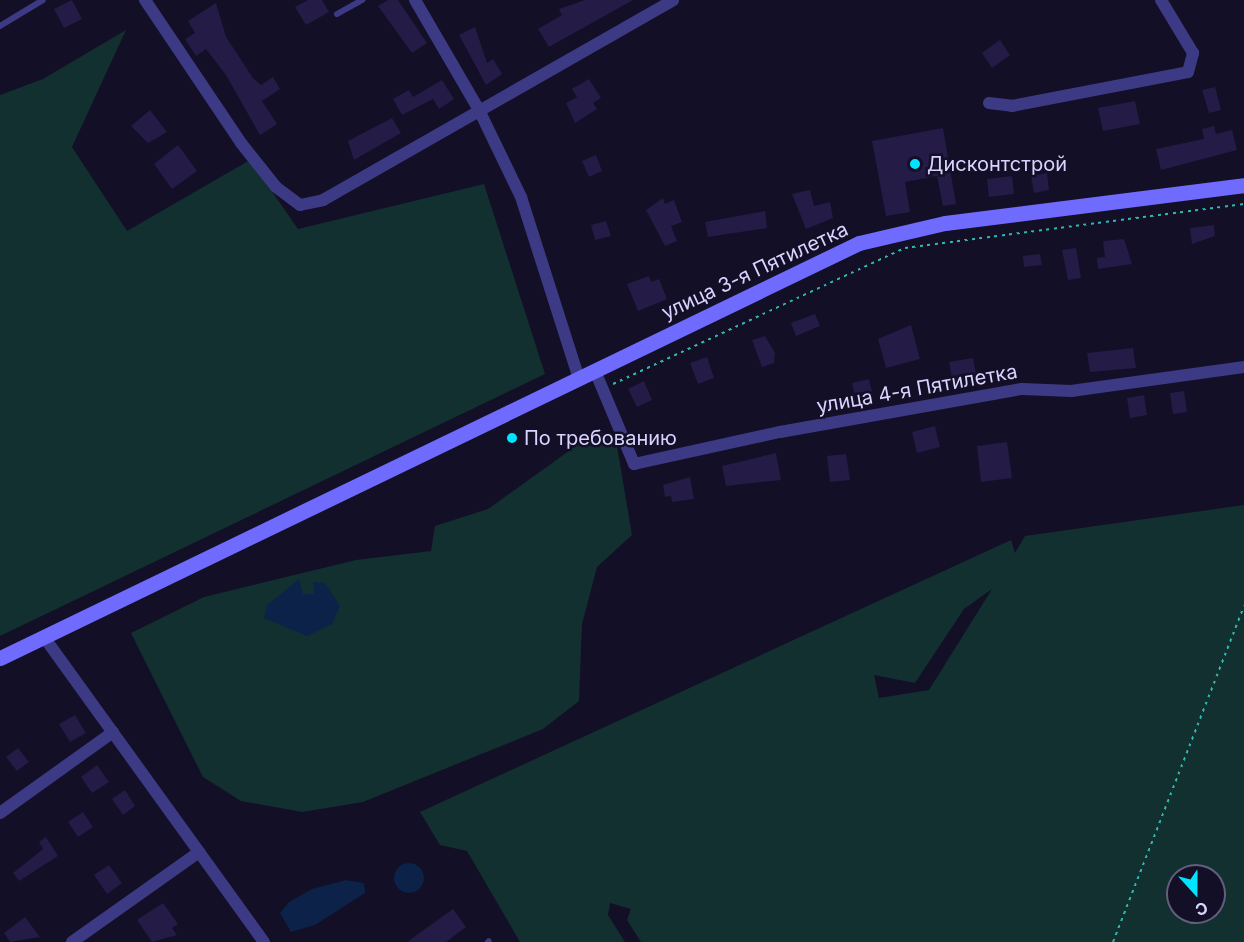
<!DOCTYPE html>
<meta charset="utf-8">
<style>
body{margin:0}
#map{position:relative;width:1244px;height:942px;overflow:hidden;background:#130f26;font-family:Inter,sans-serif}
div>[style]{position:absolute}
.green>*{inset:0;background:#12302f}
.water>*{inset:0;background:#0c2248}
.round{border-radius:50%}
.building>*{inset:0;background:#241b47}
.path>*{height:2px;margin-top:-1px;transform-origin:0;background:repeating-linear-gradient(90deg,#2fb8b0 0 3px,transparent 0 7.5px)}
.lane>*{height:6px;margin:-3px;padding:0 3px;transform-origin:3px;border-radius:3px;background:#3d3a85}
.street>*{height:12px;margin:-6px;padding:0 6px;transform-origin:6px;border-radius:6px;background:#3d3a85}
.secondary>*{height:15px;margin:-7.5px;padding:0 7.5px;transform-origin:7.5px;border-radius:7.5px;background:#6f6bff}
.dots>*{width:16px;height:16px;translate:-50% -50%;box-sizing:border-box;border:3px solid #130f26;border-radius:50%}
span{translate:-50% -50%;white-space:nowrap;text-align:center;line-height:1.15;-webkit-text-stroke:5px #130f26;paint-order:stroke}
.poi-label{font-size:20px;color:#d9d4ff}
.left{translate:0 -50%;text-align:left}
.street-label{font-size:20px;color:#d9d4ff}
.north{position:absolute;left:1166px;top:864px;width:60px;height:60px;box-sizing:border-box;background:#130f26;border:2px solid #625e7d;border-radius:50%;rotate:159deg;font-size:16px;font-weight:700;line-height:24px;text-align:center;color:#d9d4ff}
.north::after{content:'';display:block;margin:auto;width:21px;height:27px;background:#00e5ff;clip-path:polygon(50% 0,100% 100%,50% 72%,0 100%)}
</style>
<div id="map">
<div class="green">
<i style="clip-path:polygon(126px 30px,72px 147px,127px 231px,250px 160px,298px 229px,484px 184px,545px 374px,0 636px,0 95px,43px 79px)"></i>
<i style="clip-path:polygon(598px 430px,616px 440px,632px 535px,597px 567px,582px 624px,579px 701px,543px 729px,363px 802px,302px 812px,241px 801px,203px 777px,131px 633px,204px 597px,356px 560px,431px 551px,435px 526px,488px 509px)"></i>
<i style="clip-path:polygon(evenodd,1244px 505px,1244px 942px,641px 942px,627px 920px,631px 909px,610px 903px,608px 915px,625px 942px,520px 942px,467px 851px,440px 845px,420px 812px,1011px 540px,1015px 553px,1025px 536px,1244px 505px,992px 589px,929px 690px,879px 698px,874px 675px,915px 683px,964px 609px,992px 589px,1244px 505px,1178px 876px,1214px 876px,1214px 912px,1178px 912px,1178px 876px)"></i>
</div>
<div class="water">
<i style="clip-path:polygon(299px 579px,303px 594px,314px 594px,313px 582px,325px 583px,340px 606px,332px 624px,307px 636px,264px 618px,267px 605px)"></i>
<i class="round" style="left:394px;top:863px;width:30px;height:30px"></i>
<i style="clip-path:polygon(346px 880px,364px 883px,365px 893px,315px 925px,291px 932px,280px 913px,289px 902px,312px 889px)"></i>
</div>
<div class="building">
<i style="clip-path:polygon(72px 0,82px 19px,64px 28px,54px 9px)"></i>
<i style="clip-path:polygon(308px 0,322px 0,329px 12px,306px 25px,295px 7px)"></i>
<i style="clip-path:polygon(388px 0,398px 0,427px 43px,412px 53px,378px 6px)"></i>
<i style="clip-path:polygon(585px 0,633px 0,549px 47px,538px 29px,562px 15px,559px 9px)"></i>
<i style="clip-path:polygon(216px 3px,226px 37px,253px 78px,261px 85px,273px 77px,280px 89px,262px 101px,277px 124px,260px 135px,226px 75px,206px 49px,196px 56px,185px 39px,195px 33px,188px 21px)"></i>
<i style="clip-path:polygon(475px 27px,487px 63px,493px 59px,502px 74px,486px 85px,459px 35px)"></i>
<i style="clip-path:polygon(1000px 40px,1010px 55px,992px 68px,982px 53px)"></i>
<i style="clip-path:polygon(589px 79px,601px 98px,593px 103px,597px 109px,575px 123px,566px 103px,577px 97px,572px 89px)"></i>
<i style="clip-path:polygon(442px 80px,454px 99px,439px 109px,433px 99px,402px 115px,393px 99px,409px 90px,413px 97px)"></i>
<i style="clip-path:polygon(1215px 87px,1221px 110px,1209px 113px,1202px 90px)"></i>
<i style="clip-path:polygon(1135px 101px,1140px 124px,1103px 131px,1098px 108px)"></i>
<i style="clip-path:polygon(150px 110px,167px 132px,148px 143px,131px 126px)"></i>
<i style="clip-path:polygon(392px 118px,401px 133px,354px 160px,348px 141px)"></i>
<i style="clip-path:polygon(1214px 126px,1216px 134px,1232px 130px,1237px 150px,1161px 170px,1156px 149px,1204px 139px,1202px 129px)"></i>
<i style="clip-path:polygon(943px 128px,956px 204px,943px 206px,937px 176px,905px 182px,910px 212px,886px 216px,872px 141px)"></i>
<i style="clip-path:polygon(178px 145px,197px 171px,172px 189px,154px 164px)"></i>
<i style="clip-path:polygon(596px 155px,602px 171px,589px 177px,582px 161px)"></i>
<i style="clip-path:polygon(1047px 173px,1049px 190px,1034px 193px,1031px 176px)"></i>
<i style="clip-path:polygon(1012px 176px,1014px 194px,989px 197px,987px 179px)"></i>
<i style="clip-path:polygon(810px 190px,814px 206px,830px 202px,833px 218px,806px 229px,792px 194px)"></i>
<i style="clip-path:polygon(663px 198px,665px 204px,674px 200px,682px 222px,671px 226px,677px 241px,665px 246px,646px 210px)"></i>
<i style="clip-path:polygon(765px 211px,767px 228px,708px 237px,705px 222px)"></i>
<i style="clip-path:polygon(606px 221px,611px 236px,595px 240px,591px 225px)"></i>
<i style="clip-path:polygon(1214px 225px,1215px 236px,1192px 244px,1190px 228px)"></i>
<i style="clip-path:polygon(1124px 239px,1132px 264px,1098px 269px,1097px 258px,1105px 257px,1103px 241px)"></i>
<i style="clip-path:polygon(1076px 248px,1081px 278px,1068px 280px,1062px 250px)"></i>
<i style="clip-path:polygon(1040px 254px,1042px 265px,1024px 267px,1023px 256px)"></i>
<i style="clip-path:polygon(649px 276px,651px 282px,659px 279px,667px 299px,638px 311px,627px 284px)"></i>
<i style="clip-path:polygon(815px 314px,820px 326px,796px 336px,791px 323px)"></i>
<i style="clip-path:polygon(911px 325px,920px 359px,886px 368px,878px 339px)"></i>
<i style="clip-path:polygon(765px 336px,775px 353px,774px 363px,762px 367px,752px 340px)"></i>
<i style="clip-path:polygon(1133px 348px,1136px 368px,1090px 372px,1087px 353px)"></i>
<i style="clip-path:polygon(707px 357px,714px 378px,698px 384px,690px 363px)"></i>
<i style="clip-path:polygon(973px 358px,977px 380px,953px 384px,949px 362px)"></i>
<i style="clip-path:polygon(869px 379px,872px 392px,855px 396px,852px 383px)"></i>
<i style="clip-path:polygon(644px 381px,652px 400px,637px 407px,628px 389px)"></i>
<i style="clip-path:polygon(1184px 391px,1187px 412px,1173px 414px,1170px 393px)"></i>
<i style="clip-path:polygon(1144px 395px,1147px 415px,1130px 418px,1127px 398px)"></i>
<i style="clip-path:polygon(935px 426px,940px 447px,917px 453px,912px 432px)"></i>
<i style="clip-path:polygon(1007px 442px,1012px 478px,981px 482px,977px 446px)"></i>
<i style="clip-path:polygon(776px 453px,781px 480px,726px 486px,722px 466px)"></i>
<i style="clip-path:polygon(846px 454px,850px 480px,830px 482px,827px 456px)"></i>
<i style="clip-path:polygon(690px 477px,694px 499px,672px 502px,671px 496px,665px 497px,663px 485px)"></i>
<i style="clip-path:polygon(75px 715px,86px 733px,70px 742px,59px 724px)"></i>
<i style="clip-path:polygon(18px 748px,29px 762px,17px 771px,6px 757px)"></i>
<i style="clip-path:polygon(97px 765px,109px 782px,92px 793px,81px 777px)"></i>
<i style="clip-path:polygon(125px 790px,135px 806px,123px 815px,112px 799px)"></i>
<i style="clip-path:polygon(83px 812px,93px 827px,78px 837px,68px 822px)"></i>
<i style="clip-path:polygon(46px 837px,58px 856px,19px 881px,13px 873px,43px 849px,39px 842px)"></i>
<i style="clip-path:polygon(109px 865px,122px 883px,107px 894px,94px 875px)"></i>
<i style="clip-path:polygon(163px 903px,178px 924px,172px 928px,177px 935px,152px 942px,137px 920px)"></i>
<i style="clip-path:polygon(453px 909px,466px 927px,446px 942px,407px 942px)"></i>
<i style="clip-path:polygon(25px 917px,40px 937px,10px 942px,4px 933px)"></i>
</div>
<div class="path">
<i style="left:613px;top:384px;width:322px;rotate:-25deg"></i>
<i style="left:905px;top:248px;width:342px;rotate:-7.4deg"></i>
<i style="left:1113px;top:942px;width:361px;rotate:-68.7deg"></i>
</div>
<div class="lane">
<i style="left:337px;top:14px;width:29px;rotate:-29deg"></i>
<i style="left:0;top:26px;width:50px;rotate:-31.2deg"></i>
<i style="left:488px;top:942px;width:1px;rotate:-45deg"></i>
</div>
<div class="street">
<i style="left:145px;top:0;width:172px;rotate:56.1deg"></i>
<i style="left:241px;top:143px;width:56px;rotate:51.5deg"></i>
<i style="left:276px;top:187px;width:30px;rotate:37deg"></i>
<i style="left:300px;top:205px;width:24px;rotate:-12deg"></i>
<i style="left:323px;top:200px;width:403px;rotate:-29.7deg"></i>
<i style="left:415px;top:0;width:127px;rotate:59.8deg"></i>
<i style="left:479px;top:110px;width:97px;rotate:64.2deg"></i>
<i style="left:521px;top:197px;width:191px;rotate:72.3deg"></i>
<i style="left:989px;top:103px;width:23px;rotate:7deg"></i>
<i style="left:1012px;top:106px;width:179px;rotate:-10.9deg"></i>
<i style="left:1188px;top:72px;width:20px;rotate:-75deg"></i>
<i style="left:1193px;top:53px;width:62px;rotate:-121.1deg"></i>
<i style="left:595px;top:371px;width:101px;rotate:67.2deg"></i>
<i style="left:634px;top:464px;width:149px;rotate:-12.4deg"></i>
<i style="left:780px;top:432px;width:246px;rotate:-10.1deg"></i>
<i style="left:1022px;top:389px;width:49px;rotate:2.3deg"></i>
<i style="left:1071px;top:391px;width:175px;rotate:-7.9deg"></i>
<i style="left:44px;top:637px;width:376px;rotate:54.2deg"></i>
<i style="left:0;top:813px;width:139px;rotate:-35.6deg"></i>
<i style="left:72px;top:942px;width:156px;rotate:-35.3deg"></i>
</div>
<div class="secondary">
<i style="left:0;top:658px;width:954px;rotate:-25.79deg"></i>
<i style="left:859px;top:243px;width:88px;rotate:-13.1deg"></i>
<i style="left:945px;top:223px;width:301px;rotate:-7.2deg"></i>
</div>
<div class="dots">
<i style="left:915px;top:164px;background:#00e5ff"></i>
<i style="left:512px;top:438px;background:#00e5ff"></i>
</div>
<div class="poi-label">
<span class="left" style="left:927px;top:164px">Дисконтстрой</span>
<span class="left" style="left:524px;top:438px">По требованию</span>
</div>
<div class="street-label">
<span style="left:755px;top:271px;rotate:-25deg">улица 3-я Пятилетка</span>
<span style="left:917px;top:389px;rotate:-10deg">улица 4-я Пятилетка</span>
</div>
<div class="north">С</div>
</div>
